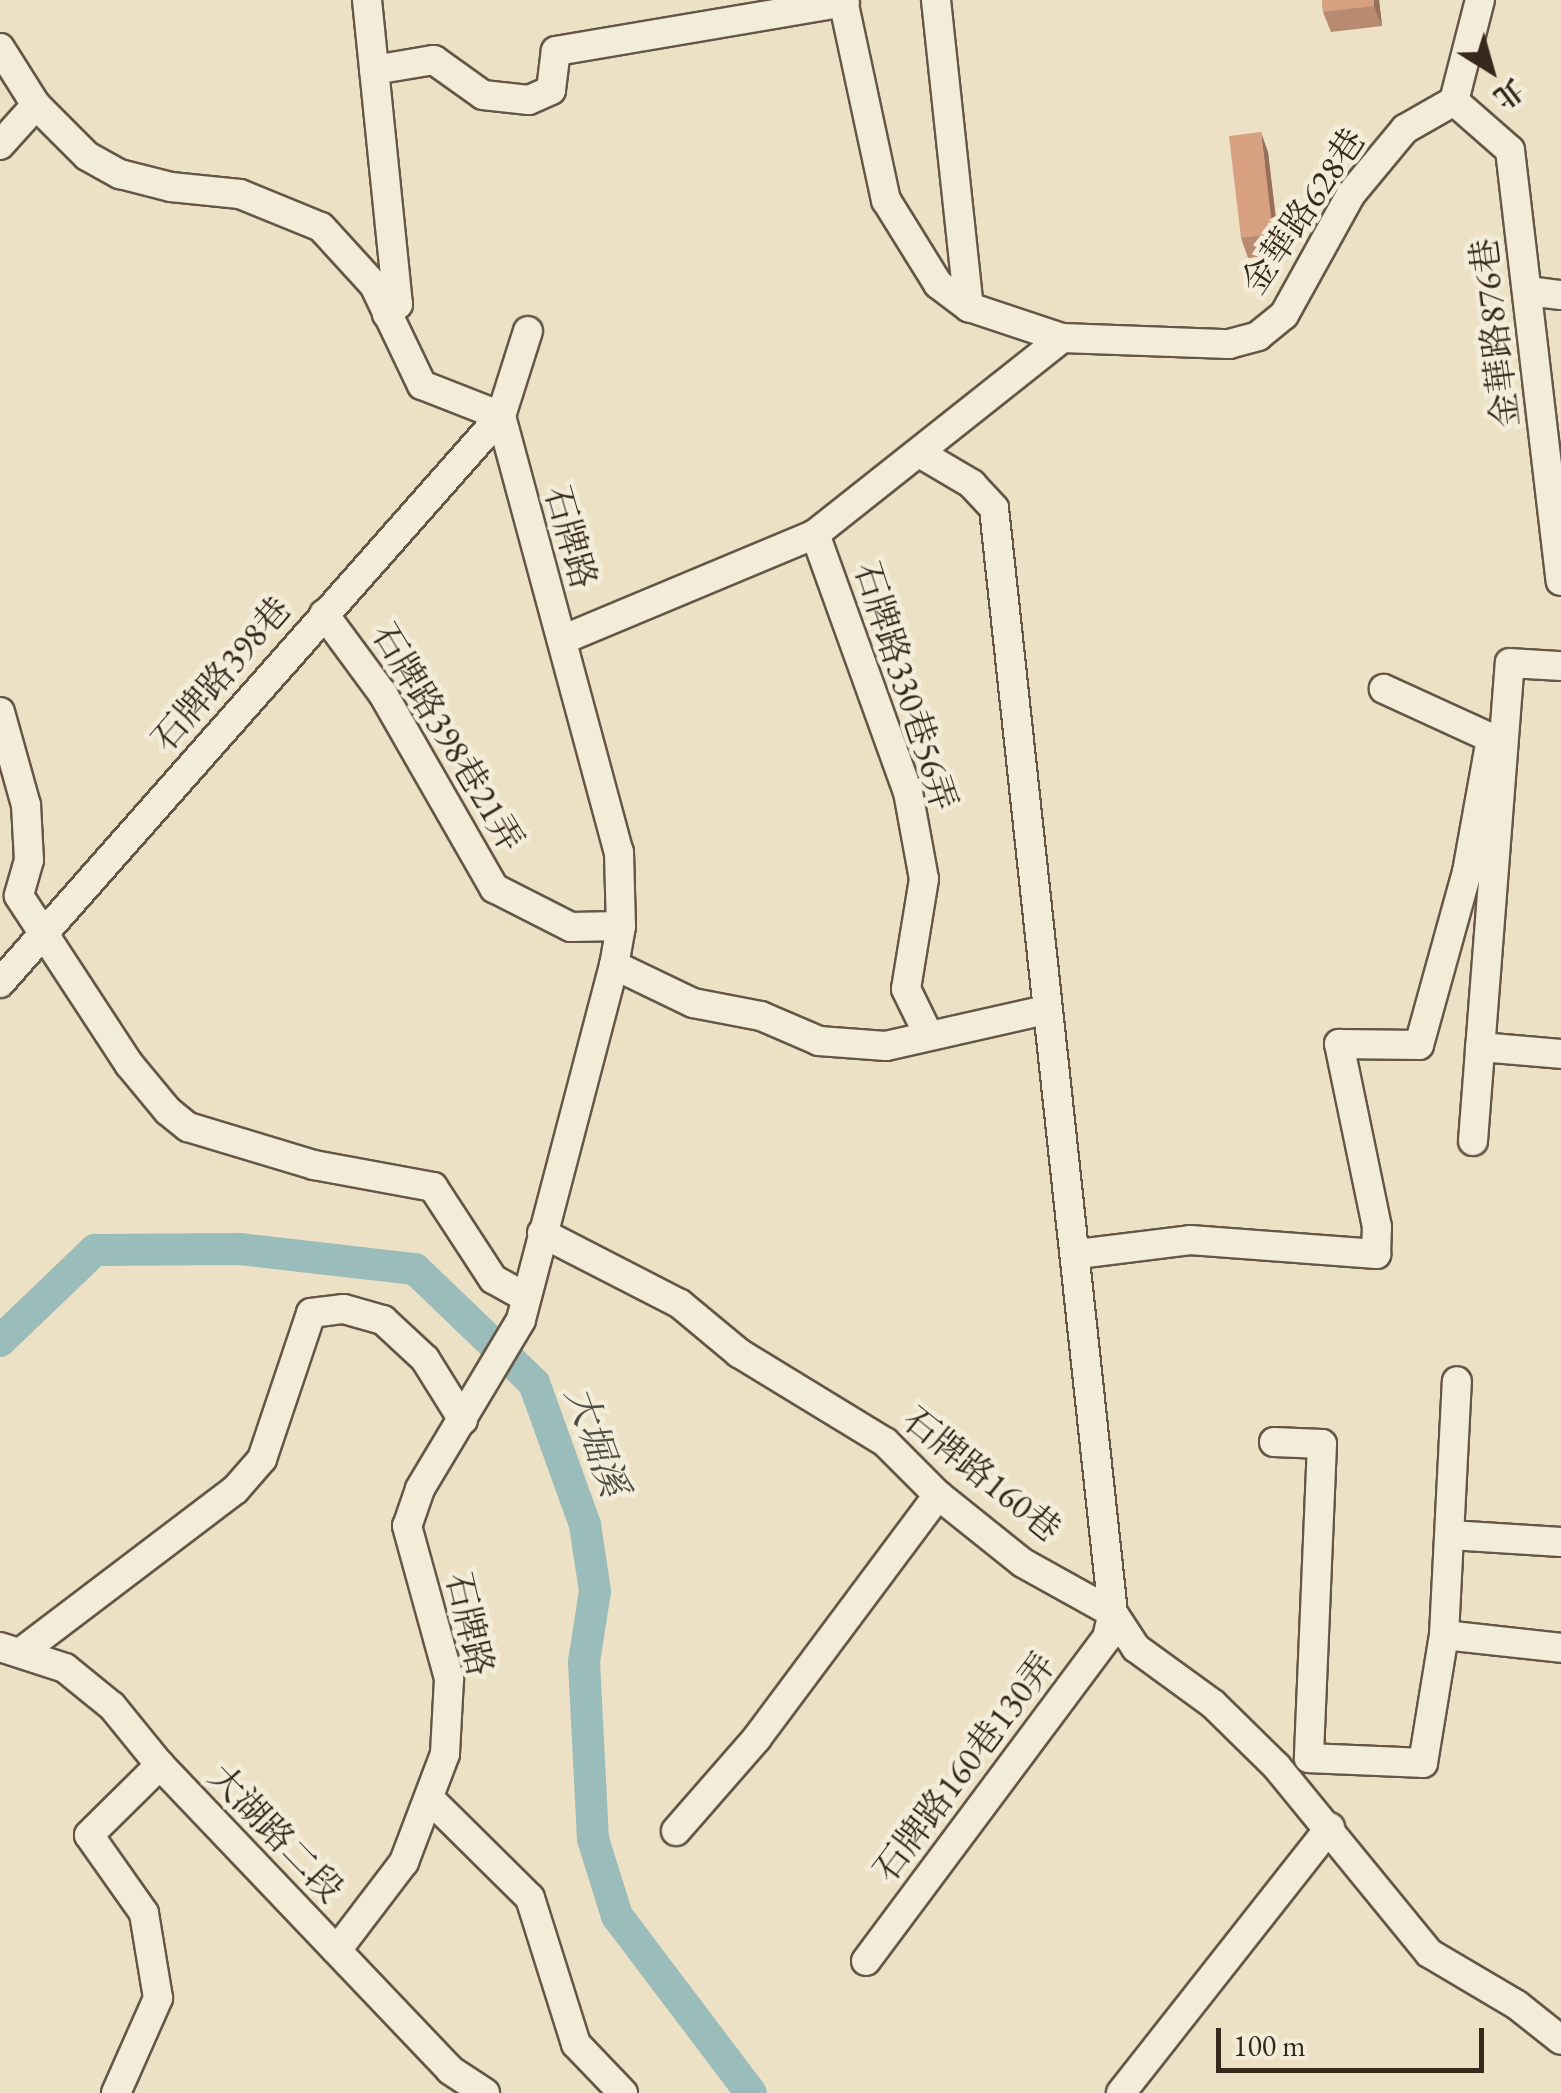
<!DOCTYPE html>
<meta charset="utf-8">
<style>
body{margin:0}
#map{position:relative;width:1561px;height:2093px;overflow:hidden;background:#ece1c5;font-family:"EB Garamond","Noto Serif TC",serif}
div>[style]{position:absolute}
.river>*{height:32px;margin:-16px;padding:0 16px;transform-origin:16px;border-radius:16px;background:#9abcba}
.roads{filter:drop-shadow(2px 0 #645746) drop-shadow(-2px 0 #645746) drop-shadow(0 2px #645746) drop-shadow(0 -2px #645746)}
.minor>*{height:28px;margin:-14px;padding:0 14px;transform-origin:14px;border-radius:14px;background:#f3ecd9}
.wall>*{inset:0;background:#b88a6f}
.shaded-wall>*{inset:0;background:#96705a}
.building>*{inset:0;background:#d6a081}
span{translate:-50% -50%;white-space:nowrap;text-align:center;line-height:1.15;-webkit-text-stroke:9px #f3ecd9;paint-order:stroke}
.street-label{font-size:35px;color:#36291c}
.water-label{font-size:38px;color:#4f4e44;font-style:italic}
.north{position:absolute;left:1441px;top:20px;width:100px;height:100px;-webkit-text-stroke:8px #f3ecd9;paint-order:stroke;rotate:143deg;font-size:28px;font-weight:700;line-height:40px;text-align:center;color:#36291c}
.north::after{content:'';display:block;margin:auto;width:35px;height:45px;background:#36291c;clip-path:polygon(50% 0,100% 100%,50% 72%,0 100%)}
.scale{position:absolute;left:1216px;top:2028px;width:268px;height:45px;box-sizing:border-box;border:5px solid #36291c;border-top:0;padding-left:12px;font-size:30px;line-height:35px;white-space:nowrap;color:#36291c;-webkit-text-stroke:8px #f3ecd9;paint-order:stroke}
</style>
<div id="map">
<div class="river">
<i style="left:0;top:1341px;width:132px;rotate:-43.8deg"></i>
<i style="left:95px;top:1250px;width:144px;rotate:-0.4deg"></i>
<i style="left:239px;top:1249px;width:177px;rotate:6.5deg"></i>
<i style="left:415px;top:1269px;width:165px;rotate:43.8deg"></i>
<i style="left:534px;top:1383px;width:151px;rotate:70.2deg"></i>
<i style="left:585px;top:1525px;width:67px;rotate:81.4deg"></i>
<i style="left:595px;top:1591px;width:72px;rotate:98.8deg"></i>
<i style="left:584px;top:1662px;width:177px;rotate:87.1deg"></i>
<i style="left:593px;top:1839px;width:81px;rotate:72.7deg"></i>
<i style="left:617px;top:1916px;width:222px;rotate:52.9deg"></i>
</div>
<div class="roads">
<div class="minor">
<i style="left:367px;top:0;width:306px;rotate:84.2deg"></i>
<i style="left:398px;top:304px;width:15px;rotate:138deg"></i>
<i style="left:843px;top:0;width:205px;rotate:77.9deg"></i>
<i style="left:886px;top:200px;width:99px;rotate:58.2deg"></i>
<i style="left:938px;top:284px;width:39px;rotate:37deg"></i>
<i style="left:969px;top:307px;width:98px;rotate:18.4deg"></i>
<i style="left:1062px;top:338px;width:167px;rotate:2.1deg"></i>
<i style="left:1229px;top:344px;width:30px;rotate:-15deg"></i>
<i style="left:1258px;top:336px;width:33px;rotate:-39deg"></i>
<i style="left:1284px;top:315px;width:138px;rotate:-61deg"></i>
<i style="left:1351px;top:194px;width:85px;rotate:-50.3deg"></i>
<i style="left:1405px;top:129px;width:56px;rotate:-29.7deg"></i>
<i style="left:1454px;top:101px;width:104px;rotate:-75.6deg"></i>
<i style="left:936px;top:0;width:309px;rotate:83.9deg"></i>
<i style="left:0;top:48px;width:67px;rotate:57.7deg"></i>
<i style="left:36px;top:105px;width:72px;rotate:45deg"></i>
<i style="left:87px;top:156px;width:38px;rotate:29deg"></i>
<i style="left:120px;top:174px;width:53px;rotate:14.3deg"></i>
<i style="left:171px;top:187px;width:69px;rotate:5.8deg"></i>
<i style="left:240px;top:194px;width:87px;rotate:22.2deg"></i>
<i style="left:321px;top:227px;width:79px;rotate:47.6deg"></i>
<i style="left:374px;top:285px;width:111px;rotate:64.4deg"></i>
<i style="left:422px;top:385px;width:85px;rotate:21.4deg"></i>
<i style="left:501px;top:416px;width:452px;rotate:74.9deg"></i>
<i style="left:619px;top:852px;width:74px;rotate:88.5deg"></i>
<i style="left:621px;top:926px;width:40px;rotate:100deg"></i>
<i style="left:614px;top:965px;width:367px;rotate:104.7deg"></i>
<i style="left:521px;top:1320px;width:197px;rotate:120.9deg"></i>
<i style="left:420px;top:1489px;width:39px;rotate:109deg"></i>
<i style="left:407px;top:1526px;width:159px;rotate:74.6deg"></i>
<i style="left:449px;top:1679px;width:75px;rotate:93.1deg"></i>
<i style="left:445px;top:1754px;width:116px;rotate:110.8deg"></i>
<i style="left:404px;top:1862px;width:111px;rotate:127.3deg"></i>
<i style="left:374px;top:70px;width:61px;rotate:-9.5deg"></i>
<i style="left:434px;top:60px;width:60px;rotate:35.5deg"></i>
<i style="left:483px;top:95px;width:46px;rotate:6.2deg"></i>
<i style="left:529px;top:100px;width:24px;rotate:-24deg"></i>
<i style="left:551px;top:90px;width:39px;rotate:-83deg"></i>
<i style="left:556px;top:51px;width:293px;rotate:-9.6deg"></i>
<i style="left:1454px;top:101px;width:74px;rotate:41.2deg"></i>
<i style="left:1510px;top:150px;width:434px;rotate:83.3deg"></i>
<i style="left:0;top:145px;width:54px;rotate:-48deg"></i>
<i style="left:1528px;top:291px;width:33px;rotate:7deg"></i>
<i style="left:815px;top:534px;width:274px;rotate:70.2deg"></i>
<i style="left:908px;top:792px;width:88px;rotate:79.6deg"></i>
<i style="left:924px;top:879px;width:111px;rotate:99.3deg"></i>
<i style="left:906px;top:989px;width:52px;rotate:63.9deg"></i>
<i style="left:324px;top:614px;width:99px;rotate:53.6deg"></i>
<i style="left:383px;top:694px;width:224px;rotate:60.2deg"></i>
<i style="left:494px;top:888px;width:86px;rotate:26.9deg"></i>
<i style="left:571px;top:927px;width:50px;rotate:-1.1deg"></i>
<i style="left:562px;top:640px;width:274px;rotate:-22.7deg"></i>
<i style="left:815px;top:534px;width:315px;rotate:-38.4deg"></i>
<i style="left:0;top:712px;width:97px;rotate:74.4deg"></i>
<i style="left:26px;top:805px;width:55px;rotate:86.9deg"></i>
<i style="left:29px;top:860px;width:37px;rotate:106deg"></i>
<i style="left:19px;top:896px;width:201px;rotate:56.8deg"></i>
<i style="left:129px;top:1064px;width:61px;rotate:50.3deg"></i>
<i style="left:168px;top:1111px;width:26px;rotate:39deg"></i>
<i style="left:188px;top:1127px;width:132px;rotate:16.8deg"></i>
<i style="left:314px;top:1165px;width:121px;rotate:10.5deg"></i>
<i style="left:433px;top:1187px;width:110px;rotate:56.9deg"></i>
<i style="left:493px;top:1279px;width:38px;rotate:29deg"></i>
<i style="left:614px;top:965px;width:88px;rotate:25.7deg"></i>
<i style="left:693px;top:1003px;width:69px;rotate:10.8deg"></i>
<i style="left:761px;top:1016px;width:63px;rotate:23.3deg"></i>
<i style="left:819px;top:1041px;width:67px;rotate:4.3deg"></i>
<i style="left:886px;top:1046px;width:164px;rotate:-12.7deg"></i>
<i style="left:0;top:983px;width:757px;rotate:-48.54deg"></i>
<i style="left:501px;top:416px;width:89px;rotate:-72.4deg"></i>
<i style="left:1480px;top:1047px;width:81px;rotate:4.9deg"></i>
<i style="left:1473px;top:1141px;width:479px;rotate:-85.6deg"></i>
<i style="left:1510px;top:663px;width:51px;rotate:3.4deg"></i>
<i style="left:542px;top:1233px;width:155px;rotate:27.2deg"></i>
<i style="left:680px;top:1304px;width:77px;rotate:39.7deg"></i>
<i style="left:739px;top:1353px;width:171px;rotate:31.4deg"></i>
<i style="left:885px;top:1442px;width:75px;rotate:45deg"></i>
<i style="left:938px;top:1495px;width:109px;rotate:38.7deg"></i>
<i style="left:1023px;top:1563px;width:103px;rotate:29.1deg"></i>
<i style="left:1113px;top:1613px;width:42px;rotate:56.7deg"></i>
<i style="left:1136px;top:1648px;width:95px;rotate:36deg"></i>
<i style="left:1213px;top:1704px;width:90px;rotate:44.5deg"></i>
<i style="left:1277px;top:1767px;width:240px;rotate:50.7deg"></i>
<i style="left:1429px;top:1953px;width:102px;rotate:30.6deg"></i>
<i style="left:1517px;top:2005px;width:56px;rotate:38.5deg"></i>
<i style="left:1078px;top:1254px;width:113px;rotate:-7.1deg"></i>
<i style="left:1190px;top:1240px;width:187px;rotate:4.3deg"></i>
<i style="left:1376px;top:1254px;width:27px;rotate:-88deg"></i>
<i style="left:1377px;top:1227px;width:187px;rotate:-101.7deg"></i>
<i style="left:1339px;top:1044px;width:80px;rotate:0.7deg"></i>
<i style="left:1419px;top:1045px;width:180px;rotate:-74.5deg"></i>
<i style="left:1467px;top:872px;width:136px;rotate:-79.8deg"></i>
<i style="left:1491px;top:738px;width:118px;rotate:-155.4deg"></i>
<i style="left:1274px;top:1442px;width:48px;rotate:2.4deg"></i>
<i style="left:1322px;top:1444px;width:314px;rotate:92.4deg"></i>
<i style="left:1309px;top:1758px;width:114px;rotate:2.5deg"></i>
<i style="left:1423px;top:1763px;width:130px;rotate:-80.7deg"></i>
<i style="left:1444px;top:1635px;width:254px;rotate:-87.1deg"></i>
<i style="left:1450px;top:1535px;width:111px;rotate:3.6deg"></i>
<i style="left:1444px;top:1635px;width:118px;rotate:6.3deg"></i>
<i style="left:0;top:1647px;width:68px;rotate:17.9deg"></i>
<i style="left:65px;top:1668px;width:60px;rotate:39deg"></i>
<i style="left:112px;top:1706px;width:76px;rotate:50.9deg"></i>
<i style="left:160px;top:1765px;width:421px;rotate:46.4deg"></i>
<i style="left:450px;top:2070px;width:42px;rotate:33.3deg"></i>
<i style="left:20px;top:1653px;width:270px;rotate:-37.2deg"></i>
<i style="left:235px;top:1490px;width:41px;rotate:-48.9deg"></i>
<i style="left:262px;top:1459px;width:154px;rotate:-71.4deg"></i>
<i style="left:311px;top:1313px;width:33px;rotate:-7deg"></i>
<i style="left:344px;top:1309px;width:41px;rotate:15.8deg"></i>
<i style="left:383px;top:1320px;width:57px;rotate:42.9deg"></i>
<i style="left:425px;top:1359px;width:72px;rotate:58.1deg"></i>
<i style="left:431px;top:1800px;width:139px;rotate:44.7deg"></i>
<i style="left:530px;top:1898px;width:153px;rotate:72.5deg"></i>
<i style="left:576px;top:2044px;width:68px;rotate:46.2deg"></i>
<i style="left:676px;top:1831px;width:123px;rotate:-48.9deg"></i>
<i style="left:757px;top:1738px;width:303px;rotate:-53.3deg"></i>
<i style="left:866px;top:1961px;width:403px;rotate:-53.3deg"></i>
<i style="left:1107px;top:1638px;width:26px;rotate:-77deg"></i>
<i style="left:1113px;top:1613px;width:1111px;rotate:-96.15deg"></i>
<i style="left:994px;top:508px;width:33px;rotate:-133deg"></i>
<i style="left:972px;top:484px;width:59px;rotate:-149.5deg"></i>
<i style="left:116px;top:2093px;width:104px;rotate:-66.1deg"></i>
<i style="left:158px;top:1998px;width:86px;rotate:-99.4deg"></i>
<i style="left:144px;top:1913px;width:95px;rotate:-125.2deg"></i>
<i style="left:89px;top:1835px;width:100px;rotate:-44.6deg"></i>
<i style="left:1121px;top:2093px;width:338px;rotate:-51.8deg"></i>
</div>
</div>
<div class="wall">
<i style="clip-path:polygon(1322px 0,1379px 0,1382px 26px,1331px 32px,1323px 12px)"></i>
<i style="clip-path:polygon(1268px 152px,1280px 254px,1248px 258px,1241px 238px)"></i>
</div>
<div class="shaded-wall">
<i style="clip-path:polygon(1374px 0,1379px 0,1382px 26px,1374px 6px)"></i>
<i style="clip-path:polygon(1261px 132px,1268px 152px,1280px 254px,1273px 234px)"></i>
</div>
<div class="building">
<i style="clip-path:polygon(1322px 0,1374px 0,1374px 6px,1323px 12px)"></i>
<i style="clip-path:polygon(1261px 132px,1273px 234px,1241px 238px,1229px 136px)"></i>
</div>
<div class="street-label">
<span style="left:1303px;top:211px;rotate:-56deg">金華路628巷</span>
<span style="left:1495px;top:333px;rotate:-97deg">金華路876巷</span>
<span style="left:571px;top:537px;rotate:74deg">石牌路</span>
<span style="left:221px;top:674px;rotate:-49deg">石牌路398巷</span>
<span style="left:906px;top:686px;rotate:72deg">石牌路330巷56弄</span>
<span style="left:448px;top:737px;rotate:59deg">石牌路398巷21弄</span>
<span style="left:982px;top:1474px;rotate:39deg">石牌路160巷</span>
<span style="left:470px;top:1624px;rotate:77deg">石牌路</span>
<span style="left:964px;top:1767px;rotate:-53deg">石牌路160巷130弄</span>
<span style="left:276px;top:1833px;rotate:46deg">大湖路二段</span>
</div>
<div class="water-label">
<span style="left:597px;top:1441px;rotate:70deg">大堀溪</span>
</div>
<div class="north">北</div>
<div class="scale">100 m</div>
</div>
